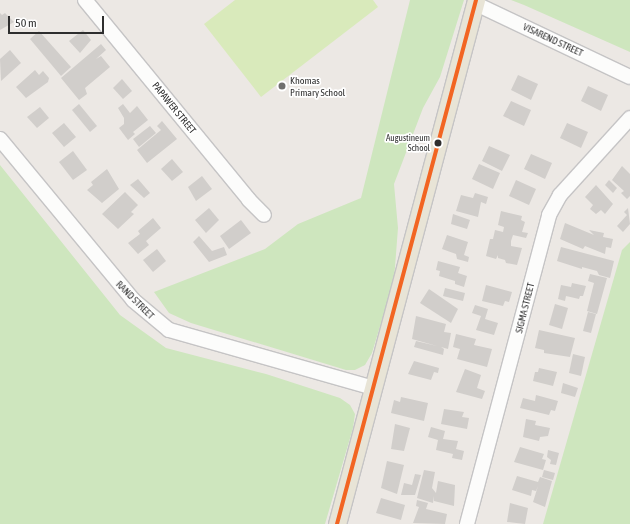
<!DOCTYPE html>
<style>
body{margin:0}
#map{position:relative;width:630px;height:524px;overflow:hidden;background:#ece8e4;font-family:"Asap Condensed",sans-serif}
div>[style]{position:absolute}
.green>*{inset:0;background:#cee6be}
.pitch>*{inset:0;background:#d9eabb}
.building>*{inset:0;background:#d1cecb}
.roads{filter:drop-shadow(1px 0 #c5c4c5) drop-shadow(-1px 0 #c5c4c5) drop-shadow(0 1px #c5c4c5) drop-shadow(0 -1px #c5c4c5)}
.minor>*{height:14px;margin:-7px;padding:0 7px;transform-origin:7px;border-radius:7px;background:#fcfcfb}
.major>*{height:17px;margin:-8.5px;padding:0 8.5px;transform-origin:8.5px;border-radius:8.5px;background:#e8e4d6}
.bus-1>*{height:4px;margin:-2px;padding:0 2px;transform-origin:2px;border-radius:2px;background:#f26522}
.dots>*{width:11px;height:11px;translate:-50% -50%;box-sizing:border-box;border:2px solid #fff;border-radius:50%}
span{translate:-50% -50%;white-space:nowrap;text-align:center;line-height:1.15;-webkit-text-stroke:3.5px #fff;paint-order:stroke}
.bus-label{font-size:9px;color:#2e2e2e}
.right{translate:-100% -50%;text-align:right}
.street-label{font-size:10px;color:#2e2e2e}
.poi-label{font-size:10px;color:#2e2e2e}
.left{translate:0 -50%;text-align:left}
.scale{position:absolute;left:8px;top:16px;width:96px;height:18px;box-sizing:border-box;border:2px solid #2e2e2e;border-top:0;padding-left:5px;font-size:12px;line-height:14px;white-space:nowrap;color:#2e2e2e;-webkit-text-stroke:3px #fff;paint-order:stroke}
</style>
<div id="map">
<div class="green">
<i style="clip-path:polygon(410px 0,464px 0,440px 77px,423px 108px,394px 184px,398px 228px,394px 280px,372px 353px,365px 365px,355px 370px,346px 370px,191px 323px,169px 313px,154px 292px,265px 249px,298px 224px,361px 198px)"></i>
<i style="clip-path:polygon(511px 0,630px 0,630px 52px,524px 5px)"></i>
<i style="clip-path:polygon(0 165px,120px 315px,166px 348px,266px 374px,340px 398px,350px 405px,355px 414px,353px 428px,325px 524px,0 524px)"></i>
<i style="clip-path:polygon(630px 242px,630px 524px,543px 524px,622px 250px)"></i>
</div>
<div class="pitch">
<i style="clip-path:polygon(235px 0,373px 0,378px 7px,261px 97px,204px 24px)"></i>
</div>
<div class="building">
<i style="clip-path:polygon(0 13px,2px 15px,5px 13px,14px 22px,0 30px)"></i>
<i style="clip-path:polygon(83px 30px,91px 40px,80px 53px,69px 41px)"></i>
<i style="clip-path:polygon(39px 31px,71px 67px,61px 76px,30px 39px)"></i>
<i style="clip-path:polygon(101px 44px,106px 50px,96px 59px,101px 56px,110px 67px,85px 88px,87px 94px,79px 100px,61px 78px)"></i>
<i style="clip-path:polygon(10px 50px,21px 63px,1px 81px,0 59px)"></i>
<i style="clip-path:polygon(35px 70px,39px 75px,43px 71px,49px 78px,48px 82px,26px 98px,16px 87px)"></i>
<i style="clip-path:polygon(518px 75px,538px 84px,531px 100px,511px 90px)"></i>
<i style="clip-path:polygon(122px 79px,132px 91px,123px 99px,113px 88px)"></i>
<i style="clip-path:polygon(588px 86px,608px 95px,601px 111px,581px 101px)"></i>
<i style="clip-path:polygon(511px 101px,531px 110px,524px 126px,503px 116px)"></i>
<i style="clip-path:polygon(79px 104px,97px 126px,90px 132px,72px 110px)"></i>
<i style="clip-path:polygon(123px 104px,130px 113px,137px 106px,148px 120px,133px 132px,135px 134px,128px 140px,119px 128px,124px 124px,124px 118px,118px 108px)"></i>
<i style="clip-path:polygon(40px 107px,49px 118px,37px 128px,27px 117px)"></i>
<i style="clip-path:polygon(162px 121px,177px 139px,147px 163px,137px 150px,161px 130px,157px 126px)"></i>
<i style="clip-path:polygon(64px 123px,76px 137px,64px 147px,52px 133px)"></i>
<i style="clip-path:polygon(567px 123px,588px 132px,581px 148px,560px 138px)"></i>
<i style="clip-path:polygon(150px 126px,156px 133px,139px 147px,133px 139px)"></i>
<i style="clip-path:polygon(489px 146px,510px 155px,502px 171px,482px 161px)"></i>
<i style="clip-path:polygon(73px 151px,87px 170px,73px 180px,59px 162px)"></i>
<i style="clip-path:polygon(531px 154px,552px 163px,545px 179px,524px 169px)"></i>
<i style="clip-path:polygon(172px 159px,183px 172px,172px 181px,161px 169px)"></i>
<i style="clip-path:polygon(479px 164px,500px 173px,493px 189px,472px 179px)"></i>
<i style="clip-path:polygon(622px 166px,630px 174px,630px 196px,627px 199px,621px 193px,624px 191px,612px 180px)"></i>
<i style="clip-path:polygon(107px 169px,119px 189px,102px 203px,87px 190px,93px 185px,91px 182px)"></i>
<i style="clip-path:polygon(202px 176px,212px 189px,196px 201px,188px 187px)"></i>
<i style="clip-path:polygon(138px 179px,150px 193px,144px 198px,130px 185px)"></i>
<i style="clip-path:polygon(516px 180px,536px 189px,529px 205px,509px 196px)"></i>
<i style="clip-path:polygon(609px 180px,617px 188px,613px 193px,605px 185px)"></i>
<i style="clip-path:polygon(596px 185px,613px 204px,605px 214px,601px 210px,596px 214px,590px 209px,593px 205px,585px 197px)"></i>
<i style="clip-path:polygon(125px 192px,138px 205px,131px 212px,134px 214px,118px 229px,102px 214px)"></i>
<i style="clip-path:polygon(475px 193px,488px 197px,486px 204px,481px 202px,478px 217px,456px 211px,461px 195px,473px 198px)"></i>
<i style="clip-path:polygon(209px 208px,219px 220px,206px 233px,195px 220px)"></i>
<i style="clip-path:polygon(628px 208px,630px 224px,623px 232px,617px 226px,627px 215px,624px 212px)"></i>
<i style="clip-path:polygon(501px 211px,522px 216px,521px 220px,525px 222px,522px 232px,528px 233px,526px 238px,513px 235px,511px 241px,511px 246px,522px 248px,517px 265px,506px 263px,505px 260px,498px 258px,498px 255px,496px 259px,486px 256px,490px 239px,493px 239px,495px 230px,503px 232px,504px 227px,498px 225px)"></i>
<i style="clip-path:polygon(453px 214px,470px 220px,467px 229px,451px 224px)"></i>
<i style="clip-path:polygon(153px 218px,161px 228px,146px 241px,149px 245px,138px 254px,128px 243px,140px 234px,138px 231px)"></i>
<i style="clip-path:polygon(241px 220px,251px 233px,229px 249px,220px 236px)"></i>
<i style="clip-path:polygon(565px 223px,594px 235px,589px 230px,604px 233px,603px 237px,613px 239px,611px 248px,606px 247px,605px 254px,585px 246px,583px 249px,560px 239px)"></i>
<i style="clip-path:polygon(447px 235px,468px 242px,464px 255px,469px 257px,468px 262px,457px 259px,456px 254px,442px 249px)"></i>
<i style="clip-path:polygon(199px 236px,212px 251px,224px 247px,227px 255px,209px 262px,193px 242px)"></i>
<i style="clip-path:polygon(561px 247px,614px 261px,610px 278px,599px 275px,597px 271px,582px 267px,582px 269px,557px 261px)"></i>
<i style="clip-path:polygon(157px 249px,166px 261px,153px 272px,143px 260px)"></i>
<i style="clip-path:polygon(438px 261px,460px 267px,458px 273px,467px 276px,464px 287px,455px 284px,455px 281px,439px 276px,440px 271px,436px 270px)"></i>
<i style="clip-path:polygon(590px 274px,607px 278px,597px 314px,587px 311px,594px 283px,588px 281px)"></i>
<i style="clip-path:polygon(572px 283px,586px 286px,583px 296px,580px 296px,579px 299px,566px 296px,565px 301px,558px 299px,561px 285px,571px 287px)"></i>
<i style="clip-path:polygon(486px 285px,512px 292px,509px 302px,505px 301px,503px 306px,482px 301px)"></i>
<i style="clip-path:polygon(445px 288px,465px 293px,463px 301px,443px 296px)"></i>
<i style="clip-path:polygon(429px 289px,458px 309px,451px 323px,420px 303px)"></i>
<i style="clip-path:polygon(555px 304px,568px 308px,562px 329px,549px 325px)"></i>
<i style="clip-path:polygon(475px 305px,488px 309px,485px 319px,498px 323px,494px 335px,476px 330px,481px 316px,472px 313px)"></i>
<i style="clip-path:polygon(588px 312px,596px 314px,591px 333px,583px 331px)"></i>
<i style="clip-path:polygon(416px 316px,446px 324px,444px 332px,451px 333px,448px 349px,441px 347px,444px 349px,443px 355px,414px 347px,416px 341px,437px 346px,412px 339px)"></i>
<i style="clip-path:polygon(539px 330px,575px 338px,570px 357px,544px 353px,544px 350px,535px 348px)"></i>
<i style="clip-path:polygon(456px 334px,476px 339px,474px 345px,492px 349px,487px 367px,457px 359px,460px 349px,453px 347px)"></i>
<i style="clip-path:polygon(573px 354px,585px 357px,581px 376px,569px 373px)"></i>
<i style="clip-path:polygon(414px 361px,439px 368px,438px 373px,434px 372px,431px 380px,408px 374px)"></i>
<i style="clip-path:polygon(539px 368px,557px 372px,553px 386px,533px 381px,535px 372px,538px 372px)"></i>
<i style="clip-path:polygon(465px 369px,481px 375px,477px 388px,485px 391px,482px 399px,456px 392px)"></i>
<i style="clip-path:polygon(563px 383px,578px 388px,575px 397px,561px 393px)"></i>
<i style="clip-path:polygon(536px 395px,558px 401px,555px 411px,551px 410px,549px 415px,520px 408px,523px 398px,535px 401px)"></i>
<i style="clip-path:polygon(401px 397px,428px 403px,424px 421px,391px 413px,394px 400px,400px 402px)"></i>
<i style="clip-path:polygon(444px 409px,464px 412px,462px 417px,469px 418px,467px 429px,441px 424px)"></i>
<i style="clip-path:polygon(526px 419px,536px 421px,535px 425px,550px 428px,548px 436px,540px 437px,539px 441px,523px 437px)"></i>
<i style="clip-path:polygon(395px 424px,410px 428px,404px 451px,391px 449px)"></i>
<i style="clip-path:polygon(431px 427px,445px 431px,443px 439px,458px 441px,456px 449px,464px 451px,462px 460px,452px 458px,453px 454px,436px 450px,438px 440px,428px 437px)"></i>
<i style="clip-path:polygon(520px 447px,544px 454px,542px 459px,546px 460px,543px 470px,514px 462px)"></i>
<i style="clip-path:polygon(548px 450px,559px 453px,556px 465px,550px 464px,551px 460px,547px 457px)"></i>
<i style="clip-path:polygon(387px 461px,404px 465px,397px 494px,381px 488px)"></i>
<i style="clip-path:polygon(424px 470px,435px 472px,432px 488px,436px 493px,438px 481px,455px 485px,454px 506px,434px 501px,434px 496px,433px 503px,417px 498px)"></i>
<i style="clip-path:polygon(544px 470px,555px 473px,553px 480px,542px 477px)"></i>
<i style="clip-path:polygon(415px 474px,421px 475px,415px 495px,401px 495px,404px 483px,412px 485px)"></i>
<i style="clip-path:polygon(517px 476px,538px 482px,540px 477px,552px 481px,545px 507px,533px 502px,538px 486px,536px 491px,532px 490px,531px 496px,512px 490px)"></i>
<i style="clip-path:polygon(381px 498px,405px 505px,401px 520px,376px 513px)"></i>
<i style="clip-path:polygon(417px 500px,428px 503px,426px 509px,447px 514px,445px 524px,413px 523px,419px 507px,416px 506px)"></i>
<i style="clip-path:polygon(510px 503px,528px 508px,525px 524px,507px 522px)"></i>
</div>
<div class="roads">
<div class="minor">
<i style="left:85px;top:0;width:259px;rotate:50.6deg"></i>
<i style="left:249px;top:200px;width:21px;rotate:45deg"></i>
<i style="left:476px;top:4px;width:170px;rotate:25.4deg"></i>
<i style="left:0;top:139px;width:209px;rotate:50.4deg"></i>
<i style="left:133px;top:300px;width:47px;rotate:39.8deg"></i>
<i style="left:169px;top:330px;width:213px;rotate:15.8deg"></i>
<i style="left:467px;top:524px;width:320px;rotate:-75.1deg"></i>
<i style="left:549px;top:215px;width:23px;rotate:-61deg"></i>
<i style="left:560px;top:195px;width:104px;rotate:-47.7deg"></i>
</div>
<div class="major">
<i style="left:337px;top:524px;width:542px;rotate:-75.14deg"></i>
</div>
</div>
<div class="bus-1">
<i style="left:337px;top:524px;width:542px;rotate:-75.14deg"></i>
</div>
<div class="dots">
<i style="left:282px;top:86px;background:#706f6e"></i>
<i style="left:438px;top:143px;background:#2e2e2e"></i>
</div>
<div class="bus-label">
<span class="right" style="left:430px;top:143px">Augustineum<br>School</span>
</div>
<div class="street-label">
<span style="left:553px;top:40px;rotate:25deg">VISAREND STREET</span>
<span style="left:174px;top:108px;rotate:51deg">PAPAWER STREET</span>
<span style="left:135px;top:300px;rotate:45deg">RAND STREET</span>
<span style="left:525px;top:308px;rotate:-76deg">SIGMA STREET</span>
</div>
<div class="poi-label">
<span class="left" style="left:290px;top:86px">Khomas<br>Primary School</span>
</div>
<div class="scale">50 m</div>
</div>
